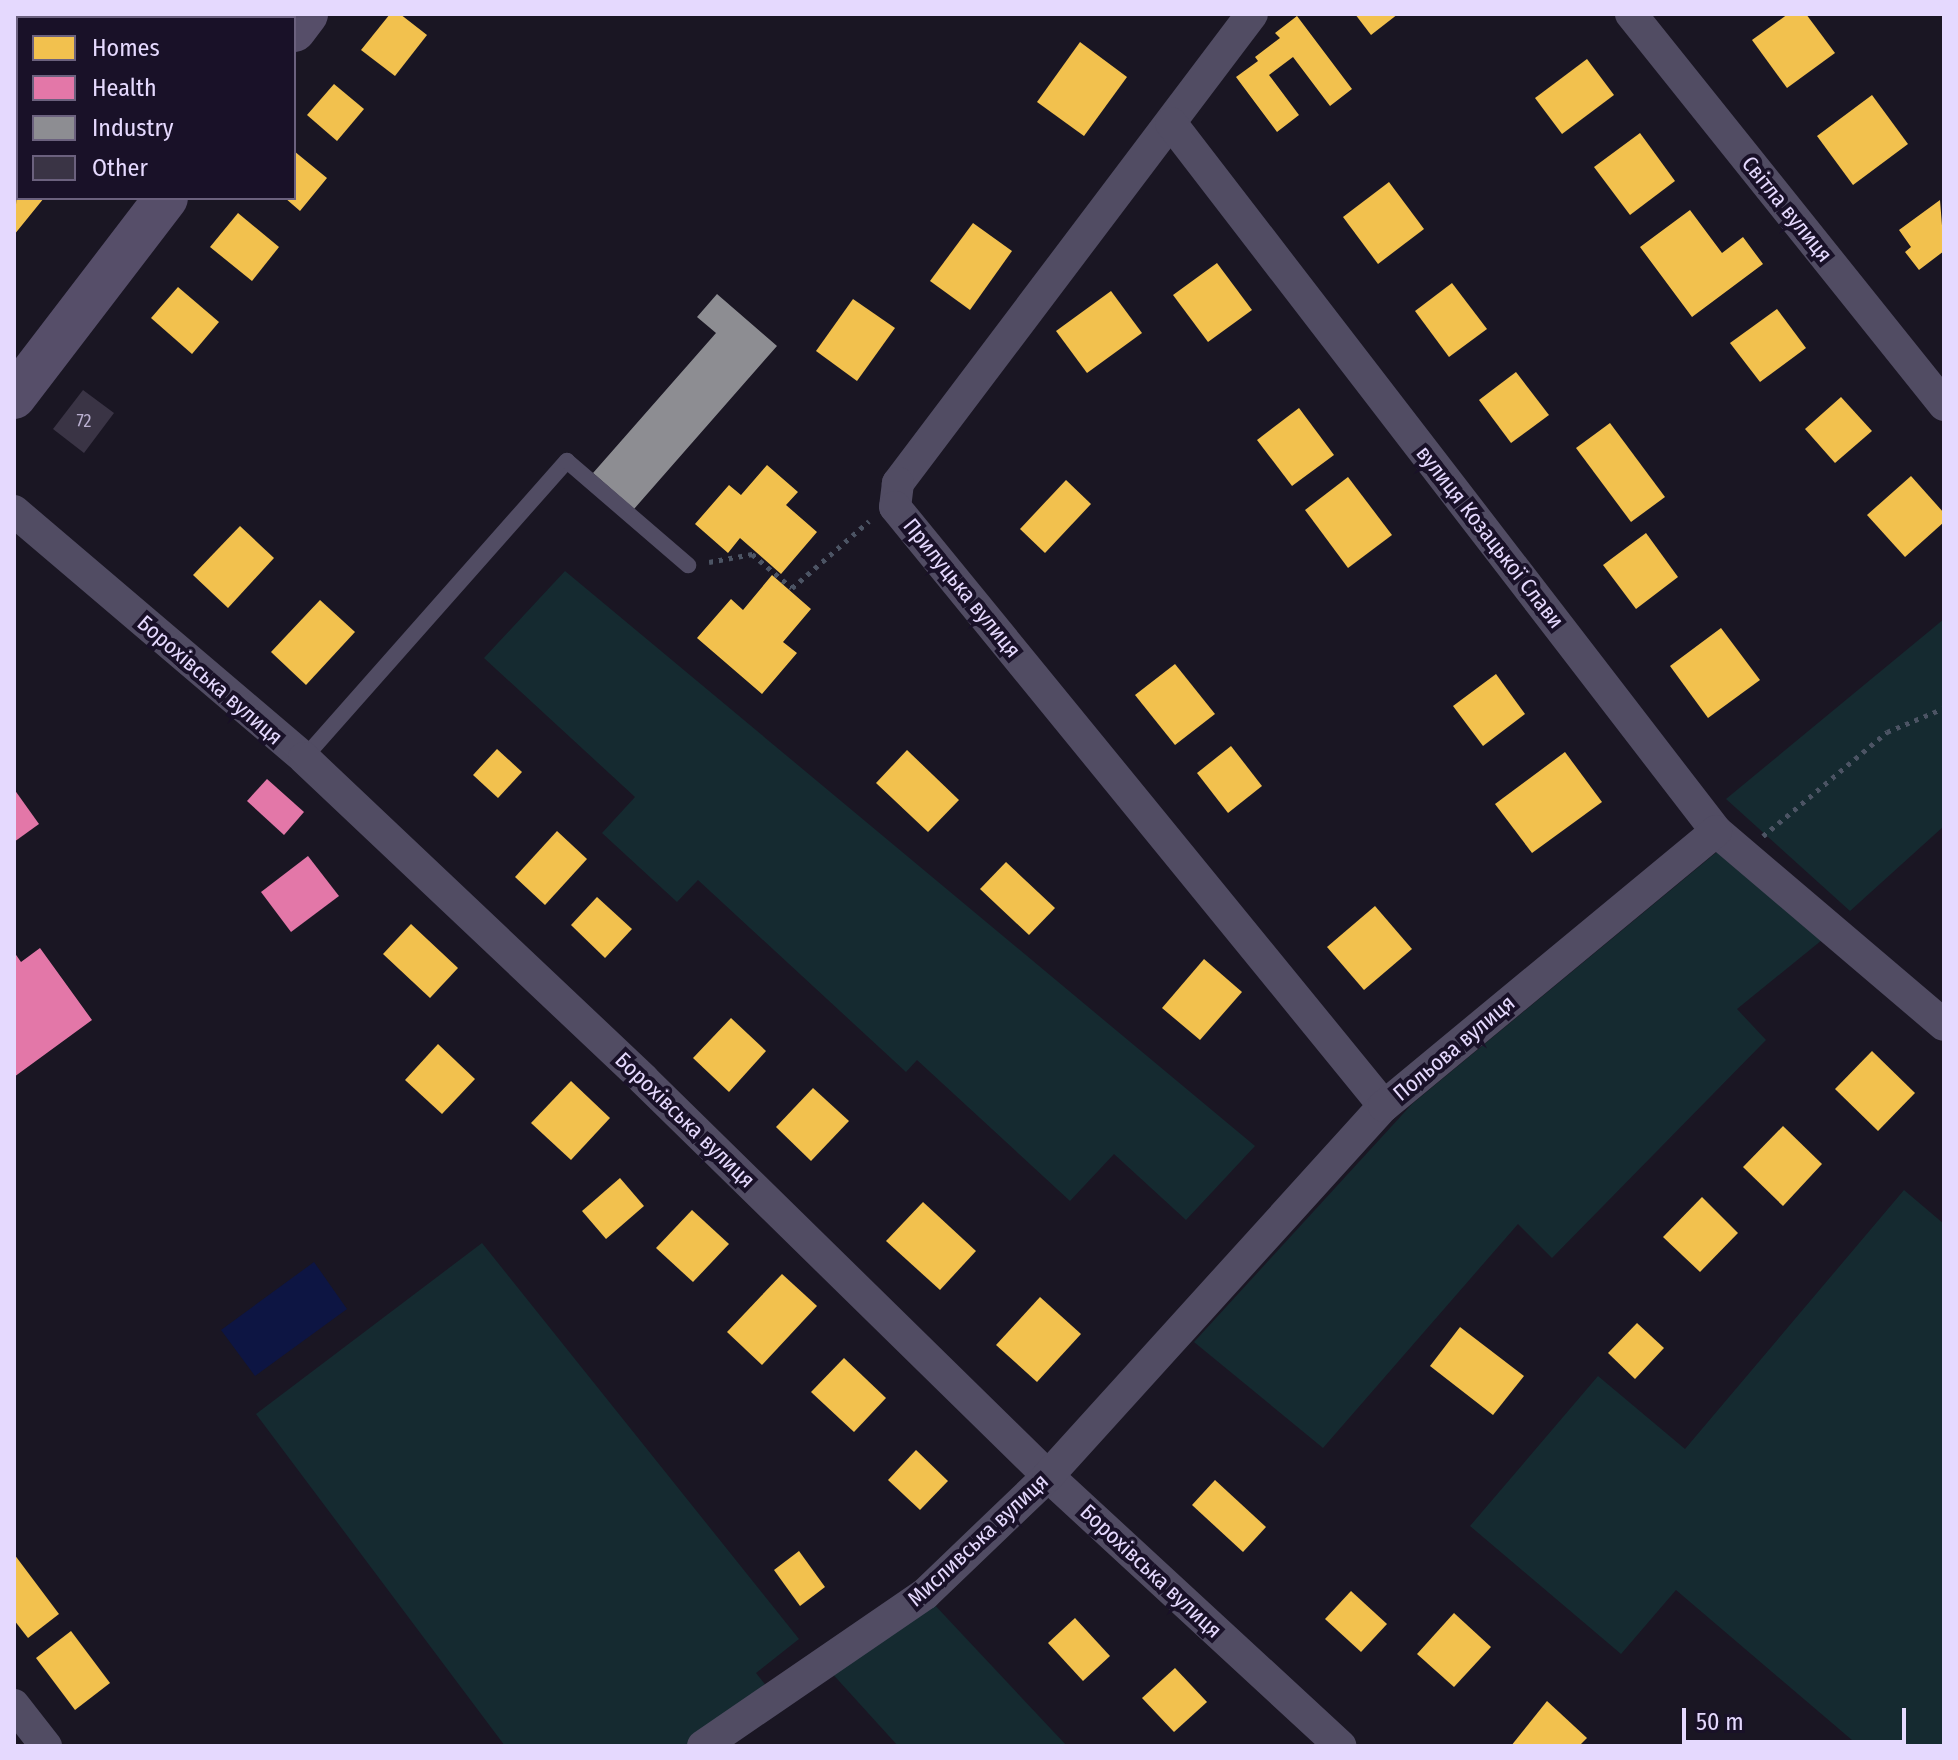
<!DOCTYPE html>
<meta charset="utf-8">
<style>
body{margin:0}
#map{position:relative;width:1958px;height:1760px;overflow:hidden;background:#1a1623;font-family:"Fira Sans Condensed",sans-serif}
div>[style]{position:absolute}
.green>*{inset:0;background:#152a30}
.water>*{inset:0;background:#0d1543}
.homes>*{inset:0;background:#f2c14e}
.health>*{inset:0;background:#e377a8}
.industry>*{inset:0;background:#8d8d92}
.building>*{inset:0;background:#3a3445}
.path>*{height:5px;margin-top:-2.5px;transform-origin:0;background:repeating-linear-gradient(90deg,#4c5464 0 4px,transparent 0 10px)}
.lane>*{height:16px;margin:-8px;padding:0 8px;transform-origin:8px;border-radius:8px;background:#514c63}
.street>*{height:32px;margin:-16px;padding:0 16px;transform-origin:16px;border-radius:16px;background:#514c63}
.secondary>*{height:44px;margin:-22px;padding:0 22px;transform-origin:22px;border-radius:22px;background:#564e69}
span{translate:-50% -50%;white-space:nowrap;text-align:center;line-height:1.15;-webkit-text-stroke:8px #191128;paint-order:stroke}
.number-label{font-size:18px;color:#bab0d0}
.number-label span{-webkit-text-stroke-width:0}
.street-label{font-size:22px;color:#e5d9fe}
.frame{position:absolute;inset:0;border:16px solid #e5d9fe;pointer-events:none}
.legend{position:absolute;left:16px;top:16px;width:280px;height:184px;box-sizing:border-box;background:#191128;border:2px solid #6b617e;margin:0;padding:10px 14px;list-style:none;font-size:24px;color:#e5d9fe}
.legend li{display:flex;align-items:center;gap:16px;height:40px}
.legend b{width:40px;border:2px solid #6b617e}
.scale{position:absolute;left:1682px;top:1708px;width:224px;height:36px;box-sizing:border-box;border:4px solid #e5d9fe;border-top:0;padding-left:10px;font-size:24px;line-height:28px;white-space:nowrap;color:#e5d9fe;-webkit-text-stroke:6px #191128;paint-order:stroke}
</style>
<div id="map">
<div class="green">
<i style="clip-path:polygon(565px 571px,1255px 1146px,1186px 1220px,1114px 1154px,1070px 1201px,917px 1060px,906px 1072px,698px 880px,677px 902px,602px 833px,635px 797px,484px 658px)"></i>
<i style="clip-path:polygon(1944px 619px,1944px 826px,1850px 911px,1726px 799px)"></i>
<i style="clip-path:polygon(1718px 851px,1822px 940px,1737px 1009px,1766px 1040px,1552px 1258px,1518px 1224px,1323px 1448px,1194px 1342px,1412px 1104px)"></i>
<i style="clip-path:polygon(1904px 1190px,1944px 1224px,1944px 1746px,1859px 1746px,1676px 1590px,1621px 1654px,1470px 1526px,1598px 1376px,1685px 1449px)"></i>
<i style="clip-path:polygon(482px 1243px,799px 1639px,756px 1673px,768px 1688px,686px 1746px,505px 1746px,256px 1414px)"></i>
<i style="clip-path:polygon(931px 1601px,1067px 1746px,898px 1746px,829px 1670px)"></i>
</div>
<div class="water">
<i style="clip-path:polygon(314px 1262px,347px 1309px,255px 1376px,221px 1330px)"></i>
</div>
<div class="homes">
<i style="clip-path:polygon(147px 14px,214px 14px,216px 16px,152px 18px)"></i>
<i style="clip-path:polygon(390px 14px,400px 14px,427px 35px,395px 76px,361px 50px)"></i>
<i style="clip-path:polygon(1355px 14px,1398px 14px,1371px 35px)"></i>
<i style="clip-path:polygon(1788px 14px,1806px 14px,1835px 53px,1787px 88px,1752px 40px)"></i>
<i style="clip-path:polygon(1297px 16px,1352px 89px,1330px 106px,1293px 57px,1269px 75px,1299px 115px,1277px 132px,1236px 77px,1258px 61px,1255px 57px,1280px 38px,1275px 33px)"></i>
<i style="clip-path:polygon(1080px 42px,1127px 77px,1084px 136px,1037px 102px)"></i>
<i style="clip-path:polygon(1587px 59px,1614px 95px,1562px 134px,1535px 98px)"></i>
<i style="clip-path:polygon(334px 84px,364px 109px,337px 141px,307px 115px)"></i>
<i style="clip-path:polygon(1872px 95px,1908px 144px,1853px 185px,1817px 136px)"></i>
<i style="clip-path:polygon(1640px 133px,1675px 181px,1630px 215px,1594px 167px)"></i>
<i style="clip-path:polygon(294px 151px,327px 178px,300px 211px,285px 198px,294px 198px)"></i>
<i style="clip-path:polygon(18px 174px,18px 198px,44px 198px,14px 235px)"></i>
<i style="clip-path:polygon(1389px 182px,1424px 229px,1378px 264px,1343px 217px)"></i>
<i style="clip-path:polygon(1940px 200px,1944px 251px,1919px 270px,1905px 252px,1911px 247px,1899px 230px)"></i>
<i style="clip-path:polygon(1690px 210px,1722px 253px,1743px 237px,1763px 264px,1692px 317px,1640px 247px)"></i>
<i style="clip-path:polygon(238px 213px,279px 247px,252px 281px,210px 247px)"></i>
<i style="clip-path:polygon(973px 223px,1012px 251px,970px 310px,930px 281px)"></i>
<i style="clip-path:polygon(1217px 263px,1252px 310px,1208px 342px,1173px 295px)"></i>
<i style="clip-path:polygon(1452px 283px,1487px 329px,1449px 357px,1415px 311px)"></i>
<i style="clip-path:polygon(178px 287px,219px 322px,192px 354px,151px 318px)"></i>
<i style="clip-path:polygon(1111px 291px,1142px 333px,1087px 373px,1056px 331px)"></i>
<i style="clip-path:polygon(853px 299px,895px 328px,857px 381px,816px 351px)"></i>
<i style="clip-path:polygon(1777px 309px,1806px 348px,1760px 382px,1730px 343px)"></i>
<i style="clip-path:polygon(1516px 372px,1549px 415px,1511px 443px,1479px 400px)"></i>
<i style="clip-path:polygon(1841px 397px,1872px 431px,1835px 463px,1805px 429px)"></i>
<i style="clip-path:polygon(1299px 408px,1334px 455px,1292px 486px,1257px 440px)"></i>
<i style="clip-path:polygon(1610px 423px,1665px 497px,1631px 522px,1576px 448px)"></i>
<i style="clip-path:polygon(767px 465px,798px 492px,786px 505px,817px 532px,781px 574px,740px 538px,728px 553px,695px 524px,729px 485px,741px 495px)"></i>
<i style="clip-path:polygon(1911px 476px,1944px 513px,1944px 522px,1905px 557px,1867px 515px)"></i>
<i style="clip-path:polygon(1348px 477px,1392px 535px,1348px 568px,1305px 510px)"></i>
<i style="clip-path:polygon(1066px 480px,1091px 504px,1045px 553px,1020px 529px)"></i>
<i style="clip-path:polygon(240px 526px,274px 558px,228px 608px,193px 575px)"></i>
<i style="clip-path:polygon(1646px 533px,1678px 577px,1636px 609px,1603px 565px)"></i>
<i style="clip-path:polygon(772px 575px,811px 609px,783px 642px,797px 653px,762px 694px,697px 638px,731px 599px,743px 610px)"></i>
<i style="clip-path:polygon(320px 600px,355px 632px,306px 685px,271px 652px)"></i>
<i style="clip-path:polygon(1721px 628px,1760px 680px,1708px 718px,1670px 666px)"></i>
<i style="clip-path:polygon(1175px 664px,1215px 714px,1175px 745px,1135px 695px)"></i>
<i style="clip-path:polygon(1496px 674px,1525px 714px,1483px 746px,1453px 706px)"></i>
<i style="clip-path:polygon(1231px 746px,1262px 786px,1228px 813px,1197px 773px)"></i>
<i style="clip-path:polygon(497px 749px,522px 772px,498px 798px,473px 775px)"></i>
<i style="clip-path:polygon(907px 750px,959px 800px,928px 832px,876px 783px)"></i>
<i style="clip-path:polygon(1565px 752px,1602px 802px,1532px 853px,1495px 804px)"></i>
<i style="clip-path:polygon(557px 831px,587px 859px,545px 905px,515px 877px)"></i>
<i style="clip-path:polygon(1006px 862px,1055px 908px,1029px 935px,980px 889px)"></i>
<i style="clip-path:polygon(597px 897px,632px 929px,605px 958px,571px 925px)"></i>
<i style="clip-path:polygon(1375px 906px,1412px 949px,1364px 990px,1327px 947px)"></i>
<i style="clip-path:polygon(411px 924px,458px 968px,430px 998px,383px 954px)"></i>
<i style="clip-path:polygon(1204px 959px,1242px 992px,1200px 1040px,1162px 1008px)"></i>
<i style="clip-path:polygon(731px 1018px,766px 1051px,729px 1092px,693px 1058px)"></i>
<i style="clip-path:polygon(438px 1044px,475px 1079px,442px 1114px,405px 1080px)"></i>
<i style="clip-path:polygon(1872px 1051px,1915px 1093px,1878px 1131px,1835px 1089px)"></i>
<i style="clip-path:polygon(571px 1081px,610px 1118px,571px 1160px,531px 1123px)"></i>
<i style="clip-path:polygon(813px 1088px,849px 1121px,811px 1161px,776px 1127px)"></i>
<i style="clip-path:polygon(1783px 1126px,1822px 1164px,1783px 1206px,1743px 1167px)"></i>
<i style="clip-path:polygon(620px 1178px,644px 1206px,606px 1239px,582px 1211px)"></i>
<i style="clip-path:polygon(1702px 1197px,1738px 1233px,1700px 1272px,1663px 1237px)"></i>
<i style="clip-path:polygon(923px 1202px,976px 1251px,940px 1290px,886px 1241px)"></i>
<i style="clip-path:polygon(692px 1210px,729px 1244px,693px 1282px,656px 1248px)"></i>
<i style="clip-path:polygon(782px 1274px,817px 1306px,762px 1365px,727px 1332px)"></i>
<i style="clip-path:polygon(1040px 1297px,1081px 1334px,1037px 1382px,996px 1345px)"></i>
<i style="clip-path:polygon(1637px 1323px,1664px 1348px,1635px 1379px,1608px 1353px)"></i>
<i style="clip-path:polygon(1460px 1327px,1524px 1376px,1493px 1415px,1430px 1366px)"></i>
<i style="clip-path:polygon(844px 1358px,886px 1398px,854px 1432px,811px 1392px)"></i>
<i style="clip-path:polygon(916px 1450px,948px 1481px,920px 1510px,888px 1480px)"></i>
<i style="clip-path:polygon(1215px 1480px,1266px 1527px,1243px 1552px,1192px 1505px)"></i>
<i style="clip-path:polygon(799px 1551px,825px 1587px,800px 1606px,774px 1570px)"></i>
<i style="clip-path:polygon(14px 1554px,59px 1614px,28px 1638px,14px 1620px)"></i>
<i style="clip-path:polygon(1351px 1591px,1387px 1624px,1361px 1652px,1325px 1619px)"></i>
<i style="clip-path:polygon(1454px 1613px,1491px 1647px,1454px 1687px,1417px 1654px)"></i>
<i style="clip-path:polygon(1075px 1618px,1110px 1656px,1083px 1681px,1048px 1643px)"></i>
<i style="clip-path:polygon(71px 1631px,110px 1683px,75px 1710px,36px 1658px)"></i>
<i style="clip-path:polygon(1175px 1668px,1207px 1702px,1174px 1732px,1142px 1698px)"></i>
<i style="clip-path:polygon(1547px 1701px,1587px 1738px,1579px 1746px,1511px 1746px)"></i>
</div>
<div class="health">
<i style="clip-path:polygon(267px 779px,304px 812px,284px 835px,247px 801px)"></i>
<i style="clip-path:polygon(14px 789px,39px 824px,14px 842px)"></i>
<i style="clip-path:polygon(308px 856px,339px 896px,291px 932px,261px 892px)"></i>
<i style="clip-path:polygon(40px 948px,92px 1020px,14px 1077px,14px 952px,21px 962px)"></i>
</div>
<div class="industry">
<i style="clip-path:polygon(717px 294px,777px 346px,634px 509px,593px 473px,716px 333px,697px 317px)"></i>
</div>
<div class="building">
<i style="clip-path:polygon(83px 390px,114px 413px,84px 453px,53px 429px)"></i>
</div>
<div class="path">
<i style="left:709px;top:562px;width:44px;rotate:-10.5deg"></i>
<i style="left:752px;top:554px;width:52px;rotate:40.4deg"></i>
<i style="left:792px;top:588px;width:102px;rotate:-41deg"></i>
<i style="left:1763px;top:836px;width:162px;rotate:-40deg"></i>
<i style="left:1887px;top:732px;width:62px;rotate:-22.8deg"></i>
</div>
<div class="lane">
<i style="left:304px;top:758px;width:397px;rotate:-48.5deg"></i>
<i style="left:567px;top:461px;width:160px;rotate:40.7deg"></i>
</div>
<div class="street">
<i style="left:1252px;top:14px;width:588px;rotate:127.05deg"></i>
<i style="left:898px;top:483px;width:24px;rotate:97deg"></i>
<i style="left:895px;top:507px;width:773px;rotate:50.77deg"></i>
<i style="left:1631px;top:14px;width:501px;rotate:51.32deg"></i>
<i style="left:1171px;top:123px;width:893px;rotate:52.41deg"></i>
<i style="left:1716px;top:831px;width:299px;rotate:40.4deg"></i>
<i style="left:14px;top:511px;width:381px;rotate:40.4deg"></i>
<i style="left:304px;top:758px;width:467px;rotate:43.4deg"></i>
<i style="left:643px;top:1079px;width:567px;rotate:44.43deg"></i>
<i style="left:1048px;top:1476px;width:398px;rotate:42.7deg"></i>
<i style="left:14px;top:1705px;width:52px;rotate:52deg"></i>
<i style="left:703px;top:1746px;width:269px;rotate:-34.4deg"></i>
<i style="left:925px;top:1594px;width:170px;rotate:-43.8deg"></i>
<i style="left:1048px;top:1476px;width:500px;rotate:-47.8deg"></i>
<i style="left:1384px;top:1106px;width:431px;rotate:-39.6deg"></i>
</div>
<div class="secondary">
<i style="left:294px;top:30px;width:20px;rotate:-53deg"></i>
<i style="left:14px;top:397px;width:250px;rotate:-52.6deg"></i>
</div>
<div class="number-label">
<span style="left:84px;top:421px">72</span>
</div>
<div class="street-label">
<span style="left:1787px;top:209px;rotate:51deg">Світла вулиця</span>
<span style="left:1490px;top:537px;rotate:52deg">вулиця Козацької Слави</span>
<span style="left:962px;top:588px;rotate:51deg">Прилуцька вулиця</span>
<span style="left:210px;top:680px;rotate:41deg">Борохівська вулиця</span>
<span style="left:1454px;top:1048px;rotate:-40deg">Польова вулиця</span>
<span style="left:685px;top:1120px;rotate:44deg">Борохівська вулиця</span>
<span style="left:978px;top:1540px;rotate:-43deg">Мисливська вулиця</span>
<span style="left:1151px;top:1571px;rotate:43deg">Борохівська вулиця</span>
</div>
<div class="frame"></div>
<ul class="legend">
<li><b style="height:22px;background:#f2c14e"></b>Homes</li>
<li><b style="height:22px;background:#e377a8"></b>Health</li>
<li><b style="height:22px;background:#8d8d92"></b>Industry</li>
<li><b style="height:22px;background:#3a3445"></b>Other</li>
</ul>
<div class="scale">50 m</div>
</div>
